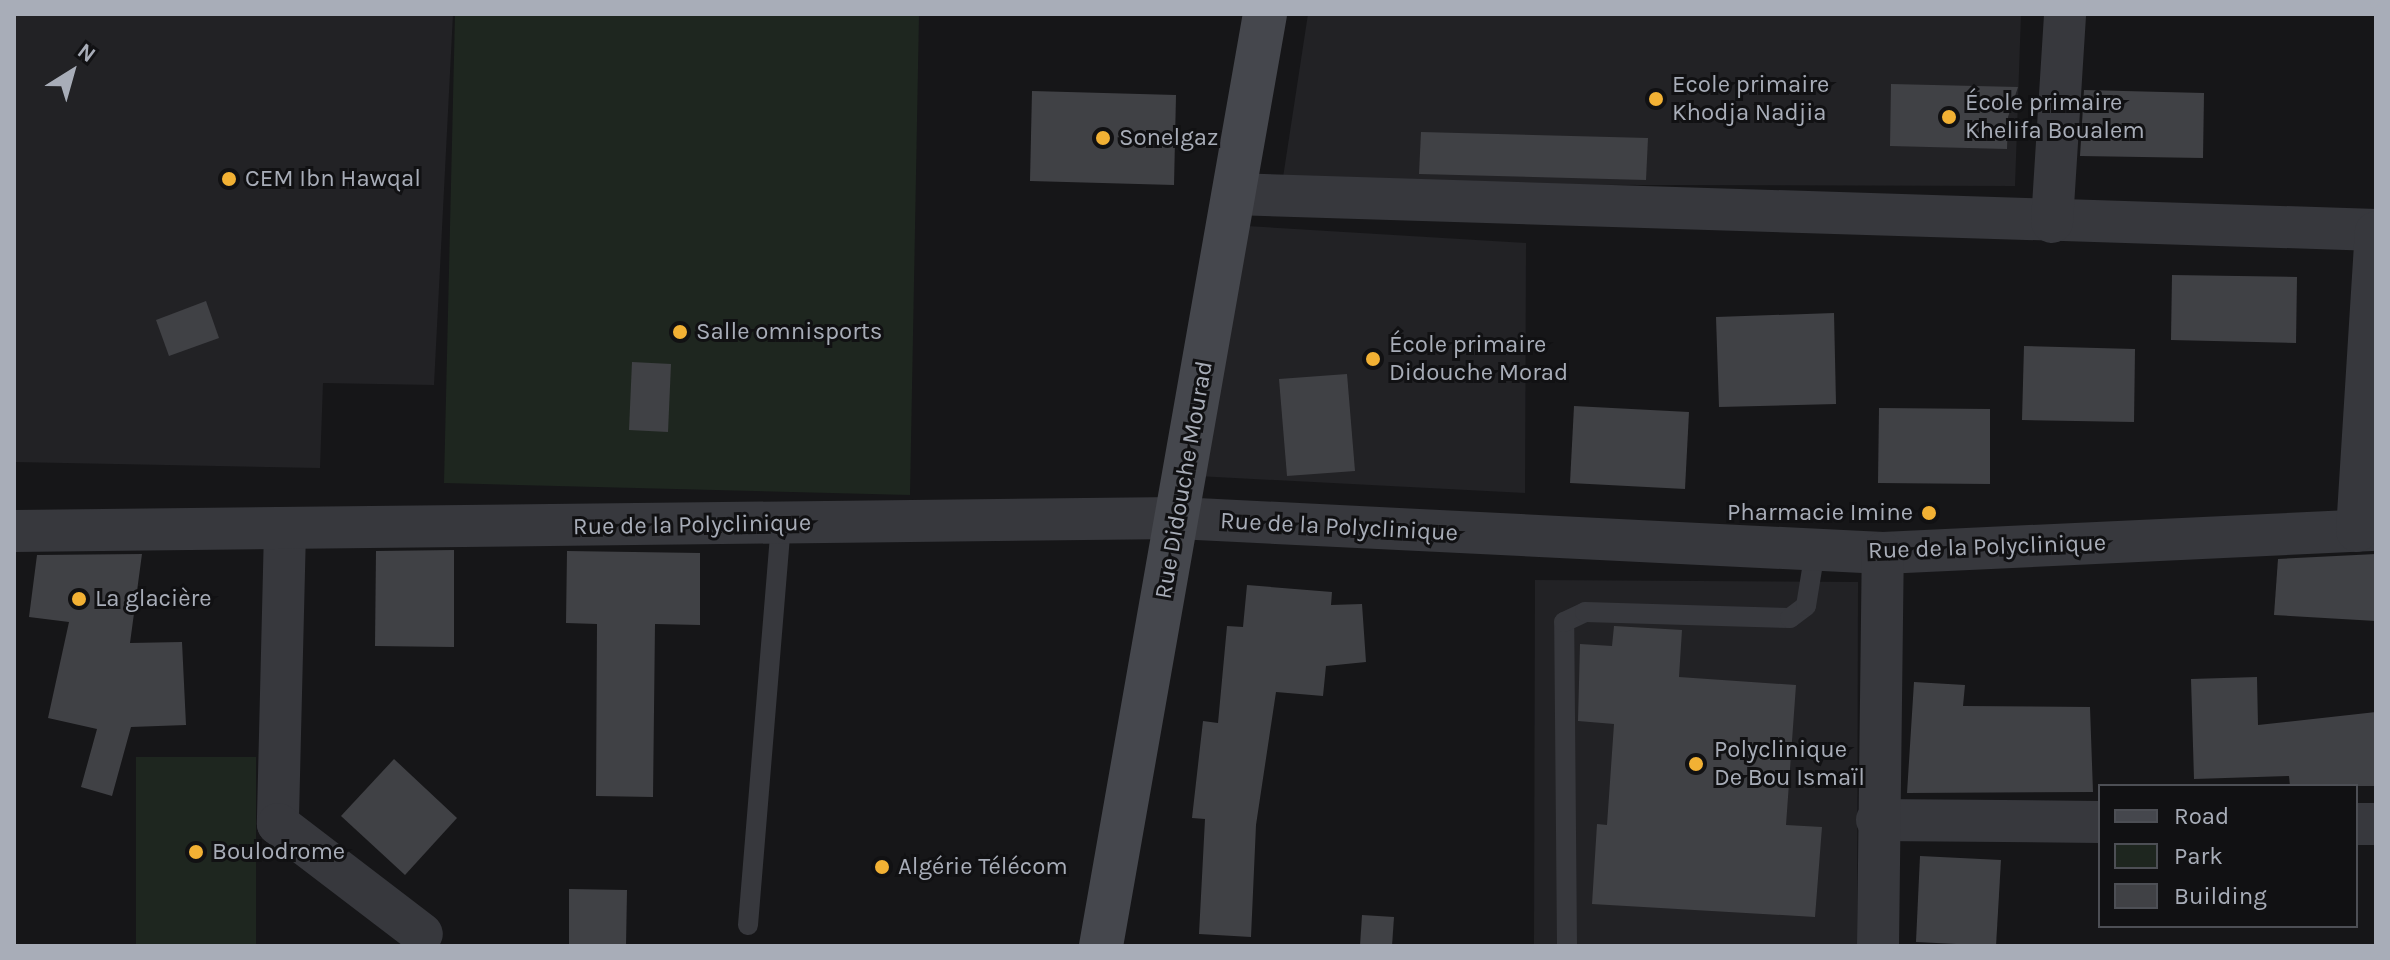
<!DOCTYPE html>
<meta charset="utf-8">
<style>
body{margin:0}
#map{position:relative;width:2390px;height:960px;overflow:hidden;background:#161618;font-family:Karla,sans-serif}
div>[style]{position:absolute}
.built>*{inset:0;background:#222225}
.green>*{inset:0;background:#1e261f}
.building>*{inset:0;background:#404145}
.service>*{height:20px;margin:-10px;padding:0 10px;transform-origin:10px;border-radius:10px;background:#37383d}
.minor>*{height:42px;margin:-21px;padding:0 21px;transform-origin:21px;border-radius:21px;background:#37383d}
.secondary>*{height:44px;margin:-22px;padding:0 22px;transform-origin:22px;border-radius:22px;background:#45474d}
.dots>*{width:22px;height:22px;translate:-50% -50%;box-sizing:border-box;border:4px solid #111113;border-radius:50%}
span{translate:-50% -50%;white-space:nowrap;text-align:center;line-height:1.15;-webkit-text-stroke:6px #111113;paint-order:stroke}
.poi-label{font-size:24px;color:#a8adb8}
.left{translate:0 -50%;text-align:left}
.right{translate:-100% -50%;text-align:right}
.street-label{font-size:24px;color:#a8adb8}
.frame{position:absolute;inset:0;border:16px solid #a8adb8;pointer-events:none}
.legend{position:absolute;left:2098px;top:784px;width:260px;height:144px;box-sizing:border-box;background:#111113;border:2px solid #4d4f55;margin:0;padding:10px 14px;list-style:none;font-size:24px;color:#a8adb8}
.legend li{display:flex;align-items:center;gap:16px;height:40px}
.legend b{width:40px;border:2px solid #4d4f55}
.north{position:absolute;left:32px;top:32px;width:80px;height:80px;-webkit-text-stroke:6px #111113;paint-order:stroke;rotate:37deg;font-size:22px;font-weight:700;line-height:32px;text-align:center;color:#a8adb8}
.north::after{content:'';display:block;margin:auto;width:28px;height:36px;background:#a8adb8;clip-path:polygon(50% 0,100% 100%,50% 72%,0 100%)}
</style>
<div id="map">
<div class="built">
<i style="clip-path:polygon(14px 14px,453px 14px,434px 385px,323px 383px,320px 468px,14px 462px)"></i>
<i style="clip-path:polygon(1308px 14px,2021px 14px,2015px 186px,1282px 184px)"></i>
<i style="clip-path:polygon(1247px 226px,1526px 243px,1525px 493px,1197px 476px)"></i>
<i style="clip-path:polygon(1535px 580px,1858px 582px,1857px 946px,1534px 946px)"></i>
</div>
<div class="green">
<i style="clip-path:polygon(455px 14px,919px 14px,910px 495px,444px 483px)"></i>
<i style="clip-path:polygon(136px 757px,256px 757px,256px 946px,136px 946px)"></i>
</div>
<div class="building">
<i style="clip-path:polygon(1891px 84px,2018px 87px,2008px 117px,2007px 149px,1890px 146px)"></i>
<i style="clip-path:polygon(2084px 90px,2204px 93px,2203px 158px,2080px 156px)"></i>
<i style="clip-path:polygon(1032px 91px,1176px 95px,1174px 185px,1030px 181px)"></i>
<i style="clip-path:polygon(1421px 132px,1648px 138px,1646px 180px,1419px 174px)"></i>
<i style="clip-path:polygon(2172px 275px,2297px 277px,2296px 343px,2171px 340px)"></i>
<i style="clip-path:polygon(206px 301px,219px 338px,169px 356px,156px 320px)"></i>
<i style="clip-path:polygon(1834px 313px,1836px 404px,1719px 407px,1716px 317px)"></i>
<i style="clip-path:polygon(2024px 346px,2135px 349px,2134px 422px,2022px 420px)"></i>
<i style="clip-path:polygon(632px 362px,671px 364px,668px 432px,629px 430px)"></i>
<i style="clip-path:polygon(1347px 374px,1355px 471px,1287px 476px,1279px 379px)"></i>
<i style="clip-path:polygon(1574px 406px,1689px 412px,1685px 489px,1570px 483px)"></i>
<i style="clip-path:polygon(1879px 408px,1990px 409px,1990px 484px,1878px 483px)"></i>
<i style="clip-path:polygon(454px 550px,454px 647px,375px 646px,376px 551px)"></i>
<i style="clip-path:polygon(567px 551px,700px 553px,700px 625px,655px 624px,653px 797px,596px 796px,597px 624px,566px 623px)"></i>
<i style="clip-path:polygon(142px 554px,130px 643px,182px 642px,186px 725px,131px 727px,112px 796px,81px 787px,97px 729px,48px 718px,69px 622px,29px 617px,37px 555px)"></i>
<i style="clip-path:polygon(2376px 554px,2376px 621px,2274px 615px,2278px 559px)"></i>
<i style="clip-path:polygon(1247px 585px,1332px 592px,1331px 605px,1362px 604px,1366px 662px,1326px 666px,1323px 696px,1276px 692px,1256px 825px,1251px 937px,1199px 934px,1205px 819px,1192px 818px,1203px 721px,1218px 723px,1227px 626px,1243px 627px)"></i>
<i style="clip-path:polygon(1614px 626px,1682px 630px,1679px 677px,1796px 685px,1786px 825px,1822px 827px,1815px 917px,1592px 904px,1597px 824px,1607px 825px,1614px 724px,1578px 721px,1580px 644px,1612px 646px)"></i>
<i style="clip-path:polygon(2257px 677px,2258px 725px,2376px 712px,2376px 786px,2290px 786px,2289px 776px,2194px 779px,2191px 679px)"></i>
<i style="clip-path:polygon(1914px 682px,1965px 685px,1963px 706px,2090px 707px,2093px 792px,1907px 793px)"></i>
<i style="clip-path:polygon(394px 759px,457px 818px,405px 875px,341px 816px)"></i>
<i style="clip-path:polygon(1920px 856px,2001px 860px,1996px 946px,1916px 942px)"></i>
<i style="clip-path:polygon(569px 889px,627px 890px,626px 946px,569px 946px)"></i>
<i style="clip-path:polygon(1362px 915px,1394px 917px,1392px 946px,1360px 946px)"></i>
</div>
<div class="service">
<i style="left:748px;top:925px;width:402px;rotate:-85.3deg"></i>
<i style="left:1567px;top:946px;width:324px;rotate:-90.5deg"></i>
<i style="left:1564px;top:622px;width:23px;rotate:-25deg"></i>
<i style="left:1585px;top:612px;width:205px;rotate:1.7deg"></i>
<i style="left:1790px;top:618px;width:20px;rotate:-37deg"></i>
<i style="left:1806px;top:606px;width:56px;rotate:-80.7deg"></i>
</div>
<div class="minor">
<i style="left:1233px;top:194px;width:1144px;rotate:1.8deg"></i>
<i style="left:2052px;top:222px;width:208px;rotate:-86.4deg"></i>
<i style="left:285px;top:530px;width:294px;rotate:91.4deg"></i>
<i style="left:278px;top:824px;width:181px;rotate:37.4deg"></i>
<i style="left:14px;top:531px;width:1163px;rotate:-0.64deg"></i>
<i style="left:1177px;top:518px;width:707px;rotate:2.84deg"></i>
<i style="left:1883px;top:553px;width:494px;rotate:-2.7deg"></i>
<i style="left:2357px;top:531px;width:299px;rotate:-86.4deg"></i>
<i style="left:1877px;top:820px;width:223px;rotate:0.5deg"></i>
<i style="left:2356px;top:824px;width:20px"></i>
<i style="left:1878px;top:946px;width:393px;rotate:-89.3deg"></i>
</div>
<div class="secondary">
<i style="left:1101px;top:946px;width:946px;rotate:-80.02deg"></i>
</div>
<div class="dots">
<i style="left:1656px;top:99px;background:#f2b134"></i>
<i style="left:1949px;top:117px;background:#f2b134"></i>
<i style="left:1103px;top:138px;background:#f2b134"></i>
<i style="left:229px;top:179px;background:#f2b134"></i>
<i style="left:680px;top:332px;background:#f2b134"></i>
<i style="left:1373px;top:359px;background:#f2b134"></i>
<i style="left:1929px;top:513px;background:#f2b134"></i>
<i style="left:79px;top:599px;background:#f2b134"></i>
<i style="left:1696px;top:764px;background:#f2b134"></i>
<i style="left:196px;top:852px;background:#f2b134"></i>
<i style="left:882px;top:867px;background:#f2b134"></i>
</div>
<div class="poi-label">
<span class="left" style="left:1672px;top:99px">Ecole primaire<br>Khodja Nadjia</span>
<span class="left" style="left:1965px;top:117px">École primaire<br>Khelifa Boualem</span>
<span class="left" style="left:1119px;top:138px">Sonelgaz</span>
<span class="left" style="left:245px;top:179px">CEM Ibn Hawqal</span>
<span class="left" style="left:696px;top:332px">Salle omnisports</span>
<span class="left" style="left:1389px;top:359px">École primaire<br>Didouche Morad</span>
<span class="right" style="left:1913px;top:513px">Pharmacie Imine</span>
<span class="left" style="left:95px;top:599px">La glacière</span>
<span class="left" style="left:1714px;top:764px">Polyclinique<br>De Bou Ismaïl</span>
<span class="left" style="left:212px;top:852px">Boulodrome</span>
<span class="left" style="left:898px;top:867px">Algérie Télécom</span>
</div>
<div class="street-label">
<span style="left:1184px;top:480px;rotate:-80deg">Rue Didouche Mourad</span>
<span style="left:692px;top:525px;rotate:-1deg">Rue de la Polyclinique</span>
<span style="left:1339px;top:527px;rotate:3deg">Rue de la Polyclinique</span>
<span style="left:1987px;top:547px;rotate:-2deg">Rue de la Polyclinique</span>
</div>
<div class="frame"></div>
<ul class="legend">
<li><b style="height:10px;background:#45474d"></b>Road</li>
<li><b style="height:22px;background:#1e261f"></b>Park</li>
<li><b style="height:22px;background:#404145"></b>Building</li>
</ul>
<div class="north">N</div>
</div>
